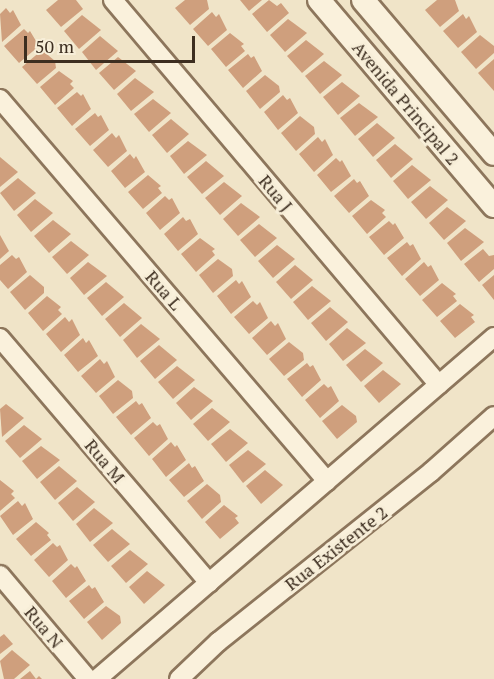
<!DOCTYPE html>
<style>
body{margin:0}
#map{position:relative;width:494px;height:679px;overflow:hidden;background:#f0e4c8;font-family:"PT Serif",serif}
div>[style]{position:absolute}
.building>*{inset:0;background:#cf9f7d}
.roads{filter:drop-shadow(2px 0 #8d765c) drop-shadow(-2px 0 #8d765c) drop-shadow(0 2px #8d765c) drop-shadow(0 -2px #8d765c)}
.minor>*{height:18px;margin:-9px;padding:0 9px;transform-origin:9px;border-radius:9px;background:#faf1dc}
.tertiary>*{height:22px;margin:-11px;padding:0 11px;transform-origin:11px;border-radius:11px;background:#faf1dc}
span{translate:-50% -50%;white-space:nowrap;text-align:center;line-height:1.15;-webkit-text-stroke:6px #f7eed8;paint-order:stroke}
.street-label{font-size:18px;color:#3d2e20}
.scale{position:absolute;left:24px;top:36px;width:171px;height:27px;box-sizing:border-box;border:3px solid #3d2e20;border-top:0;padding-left:8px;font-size:18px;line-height:21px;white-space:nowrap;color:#3d2e20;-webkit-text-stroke:4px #f7eed8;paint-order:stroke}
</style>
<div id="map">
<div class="building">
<i style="clip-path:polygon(58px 0,76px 0,83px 9px,61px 27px,46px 10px)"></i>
<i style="clip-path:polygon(185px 0,207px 0,209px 9px,190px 25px,175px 8px)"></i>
<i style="clip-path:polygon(240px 0,262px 0,249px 11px)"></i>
<i style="clip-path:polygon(269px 0,277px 6px,281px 3px,289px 13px,267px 32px,252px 14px)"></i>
<i style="clip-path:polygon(437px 0,455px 0,459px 11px,440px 27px,425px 10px)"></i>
<i style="clip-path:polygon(6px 8px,10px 13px,13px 10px,21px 25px,2px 42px,0 14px)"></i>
<i style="clip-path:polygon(212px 12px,216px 17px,219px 14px,227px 30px,208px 46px,193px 29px)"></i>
<i style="clip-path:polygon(463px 14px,466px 19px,469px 16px,477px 32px,458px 48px,443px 31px)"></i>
<i style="clip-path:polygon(82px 15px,101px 30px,79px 49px,64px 31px)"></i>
<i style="clip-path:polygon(288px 19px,307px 33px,285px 52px,270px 35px)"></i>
<i style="clip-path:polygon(24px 29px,28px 33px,30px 31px,39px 46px,19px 63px,4px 46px)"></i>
<i style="clip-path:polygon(230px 33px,244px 44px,241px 46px,245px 51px,226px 67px,211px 49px)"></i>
<i style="clip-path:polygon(480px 35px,494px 46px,494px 53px,476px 69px,461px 52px)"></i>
<i style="clip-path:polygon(100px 36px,118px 51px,96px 70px,82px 52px)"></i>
<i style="clip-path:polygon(306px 40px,324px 54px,302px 73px,287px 56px)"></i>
<i style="clip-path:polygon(42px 50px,55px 61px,56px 68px,37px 84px,22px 67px)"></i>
<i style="clip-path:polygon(248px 54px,251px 58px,254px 56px,262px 71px,243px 88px,228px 70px)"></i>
<i style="clip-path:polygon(118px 57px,136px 71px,114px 90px,99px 73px)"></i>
<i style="clip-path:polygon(494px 59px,494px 91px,478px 73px)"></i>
<i style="clip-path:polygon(324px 61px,342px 75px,320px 94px,305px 76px)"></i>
<i style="clip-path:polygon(59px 71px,73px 81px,70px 84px,74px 88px,55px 105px,40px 87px)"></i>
<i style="clip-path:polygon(265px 75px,279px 86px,280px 92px,260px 109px,246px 91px)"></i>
<i style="clip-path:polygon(135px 78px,154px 92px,131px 111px,117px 94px)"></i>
<i style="clip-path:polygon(342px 82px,360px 96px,338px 115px,323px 97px)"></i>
<i style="clip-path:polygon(77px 92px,81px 96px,83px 94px,91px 109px,72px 126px,57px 108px)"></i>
<i style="clip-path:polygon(283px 95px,287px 100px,290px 98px,298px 113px,278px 130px,264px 112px)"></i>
<i style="clip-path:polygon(153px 99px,171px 113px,149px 132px,134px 114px)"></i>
<i style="clip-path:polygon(359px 103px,378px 117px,355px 136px,340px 118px)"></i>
<i style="clip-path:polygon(95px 113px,98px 117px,101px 115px,109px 130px,90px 146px,75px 129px)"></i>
<i style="clip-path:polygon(300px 116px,314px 127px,315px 134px,296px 151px,281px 133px)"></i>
<i style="clip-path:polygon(171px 119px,189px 134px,167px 153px,152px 135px)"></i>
<i style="clip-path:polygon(377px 123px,395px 138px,373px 157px,358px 139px)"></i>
<i style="clip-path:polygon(112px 133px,116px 138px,119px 135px,127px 151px,108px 167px,93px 150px)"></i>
<i style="clip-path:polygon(318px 137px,322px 142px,325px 139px,333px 155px,314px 172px,299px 154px)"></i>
<i style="clip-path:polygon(188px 141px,207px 155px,184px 174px,170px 156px)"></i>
<i style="clip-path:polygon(395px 144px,413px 159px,391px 178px,376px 160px)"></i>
<i style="clip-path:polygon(130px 154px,134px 159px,136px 156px,145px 172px,125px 188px,111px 171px)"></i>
<i style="clip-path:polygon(0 157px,18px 172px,0 187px)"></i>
<i style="clip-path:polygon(336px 158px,340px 162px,342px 160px,351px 176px,331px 192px,317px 175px)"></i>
<i style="clip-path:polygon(206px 161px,224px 176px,202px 194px,187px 177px)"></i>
<i style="clip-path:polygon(412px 165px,431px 180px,408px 199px,393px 181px)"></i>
<i style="clip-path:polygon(148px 175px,161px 186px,158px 188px,162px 193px,143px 209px,128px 192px)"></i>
<i style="clip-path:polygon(18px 178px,36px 193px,14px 211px,0 193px)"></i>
<i style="clip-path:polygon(354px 179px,357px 183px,360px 181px,369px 196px,349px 213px,334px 196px)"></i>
<i style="clip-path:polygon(224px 182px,242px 196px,220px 215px,205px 198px)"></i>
<i style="clip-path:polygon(430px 186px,448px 200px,426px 219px,411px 202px)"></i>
<i style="clip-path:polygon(165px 196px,169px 200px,172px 198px,180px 213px,160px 230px,146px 213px)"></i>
<i style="clip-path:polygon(35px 199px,53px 213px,31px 232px,17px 215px)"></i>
<i style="clip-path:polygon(371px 200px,385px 210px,382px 213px,386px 217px,367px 234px,352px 216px)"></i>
<i style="clip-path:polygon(241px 203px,260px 217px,238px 236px,223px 219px)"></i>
<i style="clip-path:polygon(447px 207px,466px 221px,444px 240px,429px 223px)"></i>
<i style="clip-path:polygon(183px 217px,186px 221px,190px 219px,198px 234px,178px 251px,164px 234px)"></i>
<i style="clip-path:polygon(53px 220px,71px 234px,49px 253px,34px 236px)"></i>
<i style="clip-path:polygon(389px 221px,393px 225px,395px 223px,404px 238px,384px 255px,369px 237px)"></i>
<i style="clip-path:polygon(259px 224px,277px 238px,255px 257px,240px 240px)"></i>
<i style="clip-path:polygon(465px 228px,484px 242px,461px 261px,447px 243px)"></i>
<i style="clip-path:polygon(0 235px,9px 251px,0 259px)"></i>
<i style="clip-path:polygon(200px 238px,215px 249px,212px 251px,215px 255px,196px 272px,181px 254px)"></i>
<i style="clip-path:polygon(71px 241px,89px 255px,67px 274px,52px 257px)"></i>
<i style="clip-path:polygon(407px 242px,410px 246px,413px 244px,421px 259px,402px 276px,387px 258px)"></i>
<i style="clip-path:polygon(277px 245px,295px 259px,273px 278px,258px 261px)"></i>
<i style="clip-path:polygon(483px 249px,489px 256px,494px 255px,494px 269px,479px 282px,464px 264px)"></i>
<i style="clip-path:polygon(12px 255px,16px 259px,19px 257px,27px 272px,8px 289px,0 280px,0 265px)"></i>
<i style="clip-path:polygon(218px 259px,232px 269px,233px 276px,213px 293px,199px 275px)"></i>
<i style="clip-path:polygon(88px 262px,107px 276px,84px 295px,70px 278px)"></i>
<i style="clip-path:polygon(424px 262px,428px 267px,431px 265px,439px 280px,420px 296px,405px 279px)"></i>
<i style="clip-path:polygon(295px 265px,313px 280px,291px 299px,276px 282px)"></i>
<i style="clip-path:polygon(30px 275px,44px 287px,44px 293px,25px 310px,10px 292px)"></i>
<i style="clip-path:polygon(494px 275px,494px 300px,482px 285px)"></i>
<i style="clip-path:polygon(236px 280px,239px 284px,242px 281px,251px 297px,231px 314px,217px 296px)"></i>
<i style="clip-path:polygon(106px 282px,124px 297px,102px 316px,87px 298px)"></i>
<i style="clip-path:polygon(442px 283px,456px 294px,453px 296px,457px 301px,437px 317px,422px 300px)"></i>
<i style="clip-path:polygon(312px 286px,331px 301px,308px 320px,293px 302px)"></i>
<i style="clip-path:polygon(47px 296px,61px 307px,58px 310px,62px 314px,43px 331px,28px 313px)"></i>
<i style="clip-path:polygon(253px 301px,257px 305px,260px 302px,268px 318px,249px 334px,234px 317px)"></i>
<i style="clip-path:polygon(124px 303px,142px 318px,120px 337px,105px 319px)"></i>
<i style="clip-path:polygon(460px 304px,474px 315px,471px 317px,475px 322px,455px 338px,440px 321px)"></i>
<i style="clip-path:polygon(330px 307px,348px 322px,326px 341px,311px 323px)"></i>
<i style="clip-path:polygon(65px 317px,69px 322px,72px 319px,80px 335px,61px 352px,46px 334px)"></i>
<i style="clip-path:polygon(271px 321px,275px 326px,278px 323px,286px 339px,267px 355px,252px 338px)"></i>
<i style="clip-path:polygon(141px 324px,160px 339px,137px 358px,123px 340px)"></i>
<i style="clip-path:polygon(347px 328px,366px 343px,343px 361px,329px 344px)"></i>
<i style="clip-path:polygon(83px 338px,86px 343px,89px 340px,98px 356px,78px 372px,64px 355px)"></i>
<i style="clip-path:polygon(289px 342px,303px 353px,304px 360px,284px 376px,269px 359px)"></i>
<i style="clip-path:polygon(159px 345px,177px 360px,155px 379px,140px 361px)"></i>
<i style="clip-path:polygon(365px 349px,383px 363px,361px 382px,346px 365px)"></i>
<i style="clip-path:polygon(100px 359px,104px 364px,107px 361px,115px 377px,96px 393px,81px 376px)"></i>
<i style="clip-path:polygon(307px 363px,310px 367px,313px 365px,321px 380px,302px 397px,287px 379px)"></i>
<i style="clip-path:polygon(177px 366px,195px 380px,173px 399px,158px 382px)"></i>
<i style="clip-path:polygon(383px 370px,401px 384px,379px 403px,364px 386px)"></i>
<i style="clip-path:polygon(118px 380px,132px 391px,133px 398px,113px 414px,99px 396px)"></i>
<i style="clip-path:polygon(324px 384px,328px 388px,331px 386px,339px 401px,320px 418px,305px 400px)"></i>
<i style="clip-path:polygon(194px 387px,213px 401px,191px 420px,176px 403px)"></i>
<i style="clip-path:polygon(136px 401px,139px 405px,142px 403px,151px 418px,131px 435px,116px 417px)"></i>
<i style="clip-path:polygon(6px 404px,24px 418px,2px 437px,0 409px)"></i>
<i style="clip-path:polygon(342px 405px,356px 416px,357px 422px,337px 439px,322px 421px)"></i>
<i style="clip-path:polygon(212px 408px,230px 422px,208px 441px,193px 424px)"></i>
<i style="clip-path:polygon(153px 422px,157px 426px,160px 424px,168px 439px,149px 456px,134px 438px)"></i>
<i style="clip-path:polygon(24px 425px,42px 439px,20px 458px,5px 441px)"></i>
<i style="clip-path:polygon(230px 429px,248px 443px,226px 462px,211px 444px)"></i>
<i style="clip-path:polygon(171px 442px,175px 447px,177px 445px,186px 460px,166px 477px,152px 459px)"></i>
<i style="clip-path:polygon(41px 446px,60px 460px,37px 479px,22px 461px)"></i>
<i style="clip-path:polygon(248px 450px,266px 464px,243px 483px,229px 465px)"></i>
<i style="clip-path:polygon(189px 463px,192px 468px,195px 466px,204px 481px,184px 497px,169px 480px)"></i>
<i style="clip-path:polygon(59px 466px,77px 481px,55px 500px,40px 482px)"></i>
<i style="clip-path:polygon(265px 470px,283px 485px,261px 504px,246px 486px)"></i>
<i style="clip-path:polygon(0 480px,14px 491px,11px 494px,15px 498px,0 511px)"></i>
<i style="clip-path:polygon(207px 484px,220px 495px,221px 502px,202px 519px,187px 501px)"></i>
<i style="clip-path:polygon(77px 487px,95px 502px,73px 521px,58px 503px)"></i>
<i style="clip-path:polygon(18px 501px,22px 506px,25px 503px,33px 519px,13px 535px,0 516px)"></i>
<i style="clip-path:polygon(224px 505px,238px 516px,235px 518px,239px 523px,220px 539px,205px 522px)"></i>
<i style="clip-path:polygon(94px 508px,113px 523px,90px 542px,76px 524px)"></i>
<i style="clip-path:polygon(36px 522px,49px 533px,47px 535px,51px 540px,31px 556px,16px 539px)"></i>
<i style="clip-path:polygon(112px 529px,130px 544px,108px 562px,93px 545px)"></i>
<i style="clip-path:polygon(53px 543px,57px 547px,60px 545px,68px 560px,49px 577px,34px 560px)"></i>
<i style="clip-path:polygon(130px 550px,148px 564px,126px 583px,111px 566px)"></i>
<i style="clip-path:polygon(71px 564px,75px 568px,77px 566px,86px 581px,66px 598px,52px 581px)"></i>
<i style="clip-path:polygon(147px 571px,165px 585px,144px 604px,129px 587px)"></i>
<i style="clip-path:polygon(89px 585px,92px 589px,95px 587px,104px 602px,84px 619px,69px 601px)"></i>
<i style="clip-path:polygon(106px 606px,120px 616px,121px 623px,102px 640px,87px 622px)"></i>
<i style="clip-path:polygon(4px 634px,13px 644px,0 654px,0 637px)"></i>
<i style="clip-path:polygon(12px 650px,30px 665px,14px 679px,4px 679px,0 661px)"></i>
<i style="clip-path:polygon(30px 671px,36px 679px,39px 676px,42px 679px,20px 679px)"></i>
</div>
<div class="roads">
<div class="minor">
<i style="left:113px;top:0;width:504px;rotate:49.74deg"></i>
<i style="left:0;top:99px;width:503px;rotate:49.44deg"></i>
<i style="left:0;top:338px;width:322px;rotate:49.5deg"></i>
<i style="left:0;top:575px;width:136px;rotate:49.8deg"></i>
<i style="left:97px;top:679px;width:524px;rotate:-40.74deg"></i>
<i style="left:179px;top:679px;width:54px;rotate:-43.5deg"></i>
<i style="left:218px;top:642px;width:273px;rotate:-38.6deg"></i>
<i style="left:431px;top:472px;width:84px;rotate:-41.6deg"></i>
</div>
<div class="tertiary">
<i style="left:319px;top:0;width:270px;rotate:49.7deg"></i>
<i style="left:363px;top:0;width:202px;rotate:49.6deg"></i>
</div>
</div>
<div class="street-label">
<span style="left:406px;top:103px;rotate:50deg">Avenida Principal 2</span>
<span style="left:276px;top:193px;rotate:50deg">Rua J</span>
<span style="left:164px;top:290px;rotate:49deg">Rua L</span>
<span style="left:105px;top:461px;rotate:50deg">Rua M</span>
<span style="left:336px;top:548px;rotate:-38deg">Rua Existente 2</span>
<span style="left:44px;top:627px;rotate:50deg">Rua N</span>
</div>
<div class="scale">50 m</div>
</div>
